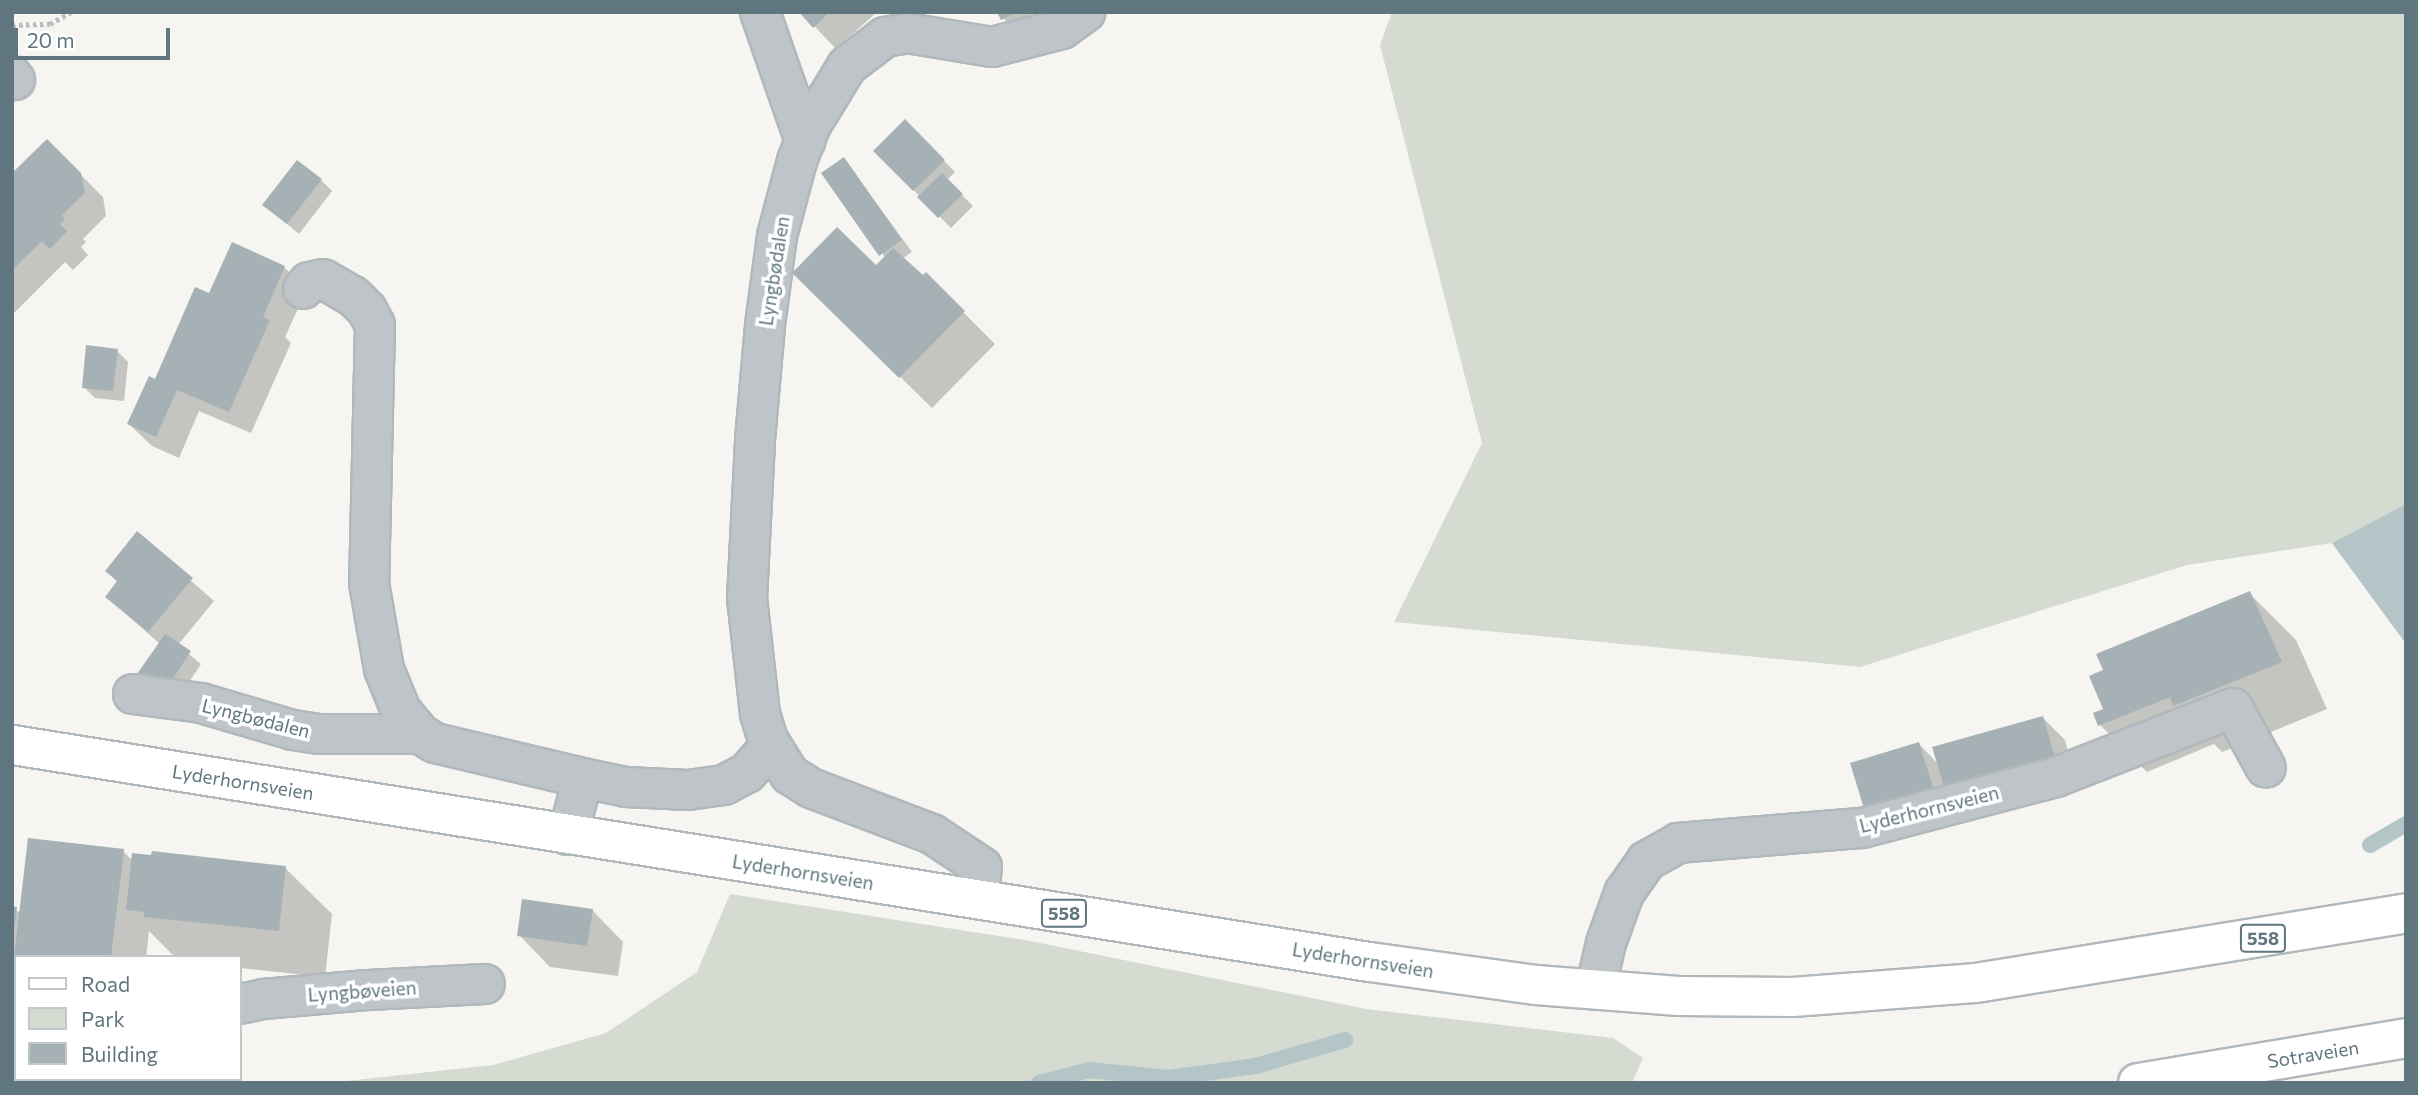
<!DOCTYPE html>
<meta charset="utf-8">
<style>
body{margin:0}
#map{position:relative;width:2418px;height:1095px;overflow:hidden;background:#f6f5f2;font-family:Commissioner,sans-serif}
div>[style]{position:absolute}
.green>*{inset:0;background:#d6dbd1}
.water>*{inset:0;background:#b3c5c6}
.shadow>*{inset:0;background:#0003}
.stream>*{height:16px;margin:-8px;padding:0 8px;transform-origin:8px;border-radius:8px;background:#b3c5c6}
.building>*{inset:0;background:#a5b1b4}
.path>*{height:4.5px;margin-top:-2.25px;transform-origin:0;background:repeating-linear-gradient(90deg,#b8bdbe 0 3.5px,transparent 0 7px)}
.roads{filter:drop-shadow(2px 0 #b1b8bb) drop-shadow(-2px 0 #b1b8bb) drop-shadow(0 2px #b1b8bb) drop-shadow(0 -2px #b1b8bb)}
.minor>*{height:38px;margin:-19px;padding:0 19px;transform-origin:19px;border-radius:19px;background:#bec4c7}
.major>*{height:38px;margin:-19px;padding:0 19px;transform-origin:19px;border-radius:19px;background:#fff}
.highway>*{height:38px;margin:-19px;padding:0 19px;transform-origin:19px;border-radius:19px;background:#fff}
span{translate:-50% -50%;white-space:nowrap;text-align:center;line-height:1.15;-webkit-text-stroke:7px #fff;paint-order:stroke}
.shield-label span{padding:2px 5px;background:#fff;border:2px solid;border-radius:5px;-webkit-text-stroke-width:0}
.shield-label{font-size:18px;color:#5f767e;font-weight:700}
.street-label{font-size:19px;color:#5f767e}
.frame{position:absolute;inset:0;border:14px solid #5f767e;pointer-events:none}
.legend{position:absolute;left:14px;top:955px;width:228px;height:126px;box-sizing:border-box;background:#fff;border:2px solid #bfc8cb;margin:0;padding:9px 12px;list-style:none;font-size:21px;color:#5f767e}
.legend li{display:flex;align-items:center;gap:14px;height:35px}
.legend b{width:35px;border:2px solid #bfc8cb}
.scale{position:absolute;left:14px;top:28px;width:156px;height:32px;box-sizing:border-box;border:4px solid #5f767e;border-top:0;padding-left:9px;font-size:21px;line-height:24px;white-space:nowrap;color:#5f767e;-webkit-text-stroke:5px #fff;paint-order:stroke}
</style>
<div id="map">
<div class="green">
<i style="clip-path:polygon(1392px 12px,2406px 12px,2406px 504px,2332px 543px,2187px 565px,1860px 667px,1394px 622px,1482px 443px,1380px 45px)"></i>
<i style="clip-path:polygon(730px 894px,1025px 940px,1366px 1009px,1613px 1038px,1643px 1058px,1632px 1083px,328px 1083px,493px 1065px,606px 1033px,697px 972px)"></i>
</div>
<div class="water">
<i style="clip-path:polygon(2406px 504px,2406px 644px,2332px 543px)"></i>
</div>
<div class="shadow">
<i style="clip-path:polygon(801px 12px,877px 12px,836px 49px)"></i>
<i style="clip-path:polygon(999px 12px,1030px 12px,1034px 20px,1013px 30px)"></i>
<i style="clip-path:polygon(905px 121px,955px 172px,947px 180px,973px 206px,951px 228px,875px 151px)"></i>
<i style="clip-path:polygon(47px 141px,103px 197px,106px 216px,83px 239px,86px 242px,81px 247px,88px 255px,73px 270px,65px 262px,13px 314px,12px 176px)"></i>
<i style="clip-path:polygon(844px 159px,912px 252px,902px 259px,923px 277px,926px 275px,995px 344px,932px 408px,826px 304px,885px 259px)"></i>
<i style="clip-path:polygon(321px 180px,332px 191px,299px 234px,264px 205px)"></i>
<i style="clip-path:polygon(233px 244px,284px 267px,307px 289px,285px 337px,291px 343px,251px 433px,199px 411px,179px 458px,152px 446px,129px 424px,210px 295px)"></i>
<i style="clip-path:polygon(117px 351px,128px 362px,124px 401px,95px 398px,84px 387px)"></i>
<i style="clip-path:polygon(138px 534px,214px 601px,178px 645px,201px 664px,176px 702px,160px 644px,107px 597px,119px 582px)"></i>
<i style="clip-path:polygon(2249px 593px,2296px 640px,2327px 709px,2222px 752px,2214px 744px,2147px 772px,2100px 725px,2105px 710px)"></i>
<i style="clip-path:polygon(2043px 718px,2065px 740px,2078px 788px,1890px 836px,1919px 744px,1939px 765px)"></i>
<i style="clip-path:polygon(123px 851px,133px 861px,285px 868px,332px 914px,325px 977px,240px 968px,240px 957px,175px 957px,149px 931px,146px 957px,16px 957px,16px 1052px,12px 1051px,12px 908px,21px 913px)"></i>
<i style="clip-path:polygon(592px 910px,623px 942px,618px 976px,550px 967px,519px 935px)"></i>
</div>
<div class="stream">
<i style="left:2370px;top:845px;width:42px;rotate:-30.3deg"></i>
<i style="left:1039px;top:1083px;width:52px;rotate:-14.6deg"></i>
<i style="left:1089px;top:1070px;width:79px;rotate:5.8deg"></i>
<i style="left:1168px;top:1078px;width:89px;rotate:-7.8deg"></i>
<i style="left:1256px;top:1066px;width:93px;rotate:-16.3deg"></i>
</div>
<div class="building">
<i style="clip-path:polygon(799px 12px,830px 12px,813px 28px)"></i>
<i style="clip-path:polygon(997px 12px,1017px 12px,1001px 20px)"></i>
<i style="clip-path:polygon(905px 119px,945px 160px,913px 191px,873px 151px)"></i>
<i style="clip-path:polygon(47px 139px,81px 173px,85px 193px,62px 215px,65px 219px,60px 224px,67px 231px,50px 249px,42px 241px,12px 270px,12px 173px)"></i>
<i style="clip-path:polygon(844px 157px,902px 240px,879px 256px,821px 173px)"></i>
<i style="clip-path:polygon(297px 160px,322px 179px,287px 224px,262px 205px)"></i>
<i style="clip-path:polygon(942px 173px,963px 194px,938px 218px,917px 197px)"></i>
<i style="clip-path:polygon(837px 227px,876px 265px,893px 248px,923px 275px,926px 272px,965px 311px,899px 378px,792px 273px)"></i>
<i style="clip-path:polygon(232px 242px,285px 266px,263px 317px,270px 320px,229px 412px,177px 390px,156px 437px,127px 424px,149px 376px,155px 379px,195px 287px,209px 293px)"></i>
<i style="clip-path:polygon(86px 345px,118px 349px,113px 391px,82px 388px)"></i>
<i style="clip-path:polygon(137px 531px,193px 578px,148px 632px,105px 597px,117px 581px,105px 571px)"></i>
<i style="clip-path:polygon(2250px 591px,2282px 662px,2173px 706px,2170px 697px,2098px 726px,2093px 713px,2103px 709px,2089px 676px,2103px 670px,2096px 654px)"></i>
<i style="clip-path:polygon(165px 634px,191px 651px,164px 692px,137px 674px)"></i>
<i style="clip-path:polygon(2043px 716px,2057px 765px,1947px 796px,1932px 747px)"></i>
<i style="clip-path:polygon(1919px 742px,1935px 794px,1866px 815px,1850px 763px)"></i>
<i style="clip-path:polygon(28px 838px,124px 849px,111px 957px,14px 957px)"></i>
<i style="clip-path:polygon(152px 851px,286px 866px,279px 931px,144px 917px,144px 912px,126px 910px,132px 853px,151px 855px)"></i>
<i style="clip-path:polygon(522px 899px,593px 909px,587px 946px,517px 936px)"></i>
<i style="clip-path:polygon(12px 906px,17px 907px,14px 931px,12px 931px)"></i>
</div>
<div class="path">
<i style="left:12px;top:25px;width:38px;rotate:-2deg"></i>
<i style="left:50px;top:24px;width:24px;rotate:-30deg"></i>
</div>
<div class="roads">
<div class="minor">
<i style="left:760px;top:12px;width:137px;rotate:70.8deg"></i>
<i style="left:12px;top:76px;width:5px;rotate:53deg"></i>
<i style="left:303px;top:289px;width:9px;rotate:-49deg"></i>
<i style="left:309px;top:282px;width:14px;rotate:-12deg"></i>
<i style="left:323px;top:279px;width:34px;rotate:30deg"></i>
<i style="left:353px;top:296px;width:20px;rotate:45deg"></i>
<i style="left:367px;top:310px;width:17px;rotate:62deg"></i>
<i style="left:375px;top:325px;width:258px;rotate:91.3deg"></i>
<i style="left:369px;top:583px;width:87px;rotate:80.1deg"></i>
<i style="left:384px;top:669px;width:45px;rotate:68deg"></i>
<i style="left:401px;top:711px;width:30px;rotate:50deg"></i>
<i style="left:420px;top:734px;width:17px;rotate:31deg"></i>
<i style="left:435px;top:743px;width:152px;rotate:13.3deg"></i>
<i style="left:133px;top:694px;width:69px;rotate:7.5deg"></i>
<i style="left:201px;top:703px;width:96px;rotate:16.4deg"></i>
<i style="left:293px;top:730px;width:26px;rotate:9deg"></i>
<i style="left:319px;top:734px;width:101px"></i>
<i style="left:568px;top:835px;width:59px;rotate:-75.3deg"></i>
<i style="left:583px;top:778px;width:44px;rotate:11.8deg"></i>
<i style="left:626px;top:787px;width:62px;rotate:2.8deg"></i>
<i style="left:688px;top:790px;width:36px;rotate:-8deg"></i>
<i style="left:724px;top:785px;width:26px;rotate:-28deg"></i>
<i style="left:747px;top:773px;width:37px;rotate:-49deg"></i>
<i style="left:979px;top:899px;width:32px;rotate:-85deg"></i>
<i style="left:982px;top:867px;width:60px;rotate:-146.6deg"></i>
<i style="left:932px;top:834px;width:129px;rotate:-159.2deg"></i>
<i style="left:811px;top:788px;width:25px;rotate:-148deg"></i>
<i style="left:790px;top:775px;width:41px;rotate:-122.2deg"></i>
<i style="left:768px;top:740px;width:27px;rotate:-107deg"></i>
<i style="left:760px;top:714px;width:116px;rotate:-96.4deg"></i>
<i style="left:747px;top:599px;width:159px;rotate:-87.1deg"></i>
<i style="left:755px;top:440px;width:115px;rotate:-85deg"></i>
<i style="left:765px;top:325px;width:90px;rotate:-82.3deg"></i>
<i style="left:777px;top:236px;width:78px;rotate:-75.1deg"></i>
<i style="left:797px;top:161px;width:39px;rotate:-69deg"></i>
<i style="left:811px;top:125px;width:69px;rotate:-58.6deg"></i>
<i style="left:847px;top:66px;width:48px;rotate:-37.3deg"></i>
<i style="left:885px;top:37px;width:22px;rotate:-10deg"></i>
<i style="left:907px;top:33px;width:86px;rotate:9.4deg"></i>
<i style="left:992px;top:47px;width:72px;rotate:-14.4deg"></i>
<i style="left:1062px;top:29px;width:29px;rotate:-36deg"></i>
<i style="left:1595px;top:990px;width:48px;rotate:-76.8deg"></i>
<i style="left:1606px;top:943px;width:53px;rotate:-70.2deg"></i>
<i style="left:1624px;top:893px;width:39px;rotate:-55deg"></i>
<i style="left:1646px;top:861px;width:37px;rotate:-29deg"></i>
<i style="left:1678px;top:843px;width:185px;rotate:-4.7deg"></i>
<i style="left:1862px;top:828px;width:201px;rotate:-14.7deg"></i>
<i style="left:2056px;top:777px;width:190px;rotate:-21.3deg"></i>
<i style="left:2233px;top:708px;width:68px;rotate:61.2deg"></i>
<i style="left:240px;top:1004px;width:24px;rotate:-12deg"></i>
<i style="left:263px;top:999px;width:105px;rotate:-4.9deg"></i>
<i style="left:368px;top:990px;width:117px;rotate:-2.9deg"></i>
<i style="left:12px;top:1039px;width:4px"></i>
</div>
<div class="major">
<i style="left:13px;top:745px;width:1374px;rotate:9.09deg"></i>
<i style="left:1370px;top:962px;width:168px;rotate:7.9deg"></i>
<i style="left:1536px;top:985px;width:143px;rotate:4.4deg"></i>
<i style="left:1679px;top:996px;width:114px;rotate:0.5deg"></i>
<i style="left:1793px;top:997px;width:184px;rotate:-4.4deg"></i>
<i style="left:1976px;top:983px;width:436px;rotate:-9.2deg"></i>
</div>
<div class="highway">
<i style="left:2138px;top:1083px;width:272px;rotate:-9.5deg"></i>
</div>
</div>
<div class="shield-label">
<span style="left:1064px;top:913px">558</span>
<span style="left:2263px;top:938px">558</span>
</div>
<div class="street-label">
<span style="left:774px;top:271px;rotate:-81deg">Lyngbødalen</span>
<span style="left:256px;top:718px;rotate:14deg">Lyngbødalen</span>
<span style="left:243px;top:782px;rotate:9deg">Lyderhornsveien</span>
<span style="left:1929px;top:809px;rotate:-14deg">Lyderhornsveien</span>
<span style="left:803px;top:872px;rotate:9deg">Lyderhornsveien</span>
<span style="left:1363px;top:960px;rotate:9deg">Lyderhornsveien</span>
<span style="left:362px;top:991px;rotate:-4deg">Lyngbøveien</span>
<span style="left:2313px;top:1054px;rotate:-9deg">Sotraveien</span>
</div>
<div class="frame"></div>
<ul class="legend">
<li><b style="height:9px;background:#fff"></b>Road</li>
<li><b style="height:19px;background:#d6dbd1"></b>Park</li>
<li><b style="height:19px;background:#a5b1b4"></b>Building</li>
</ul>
<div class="scale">20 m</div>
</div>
